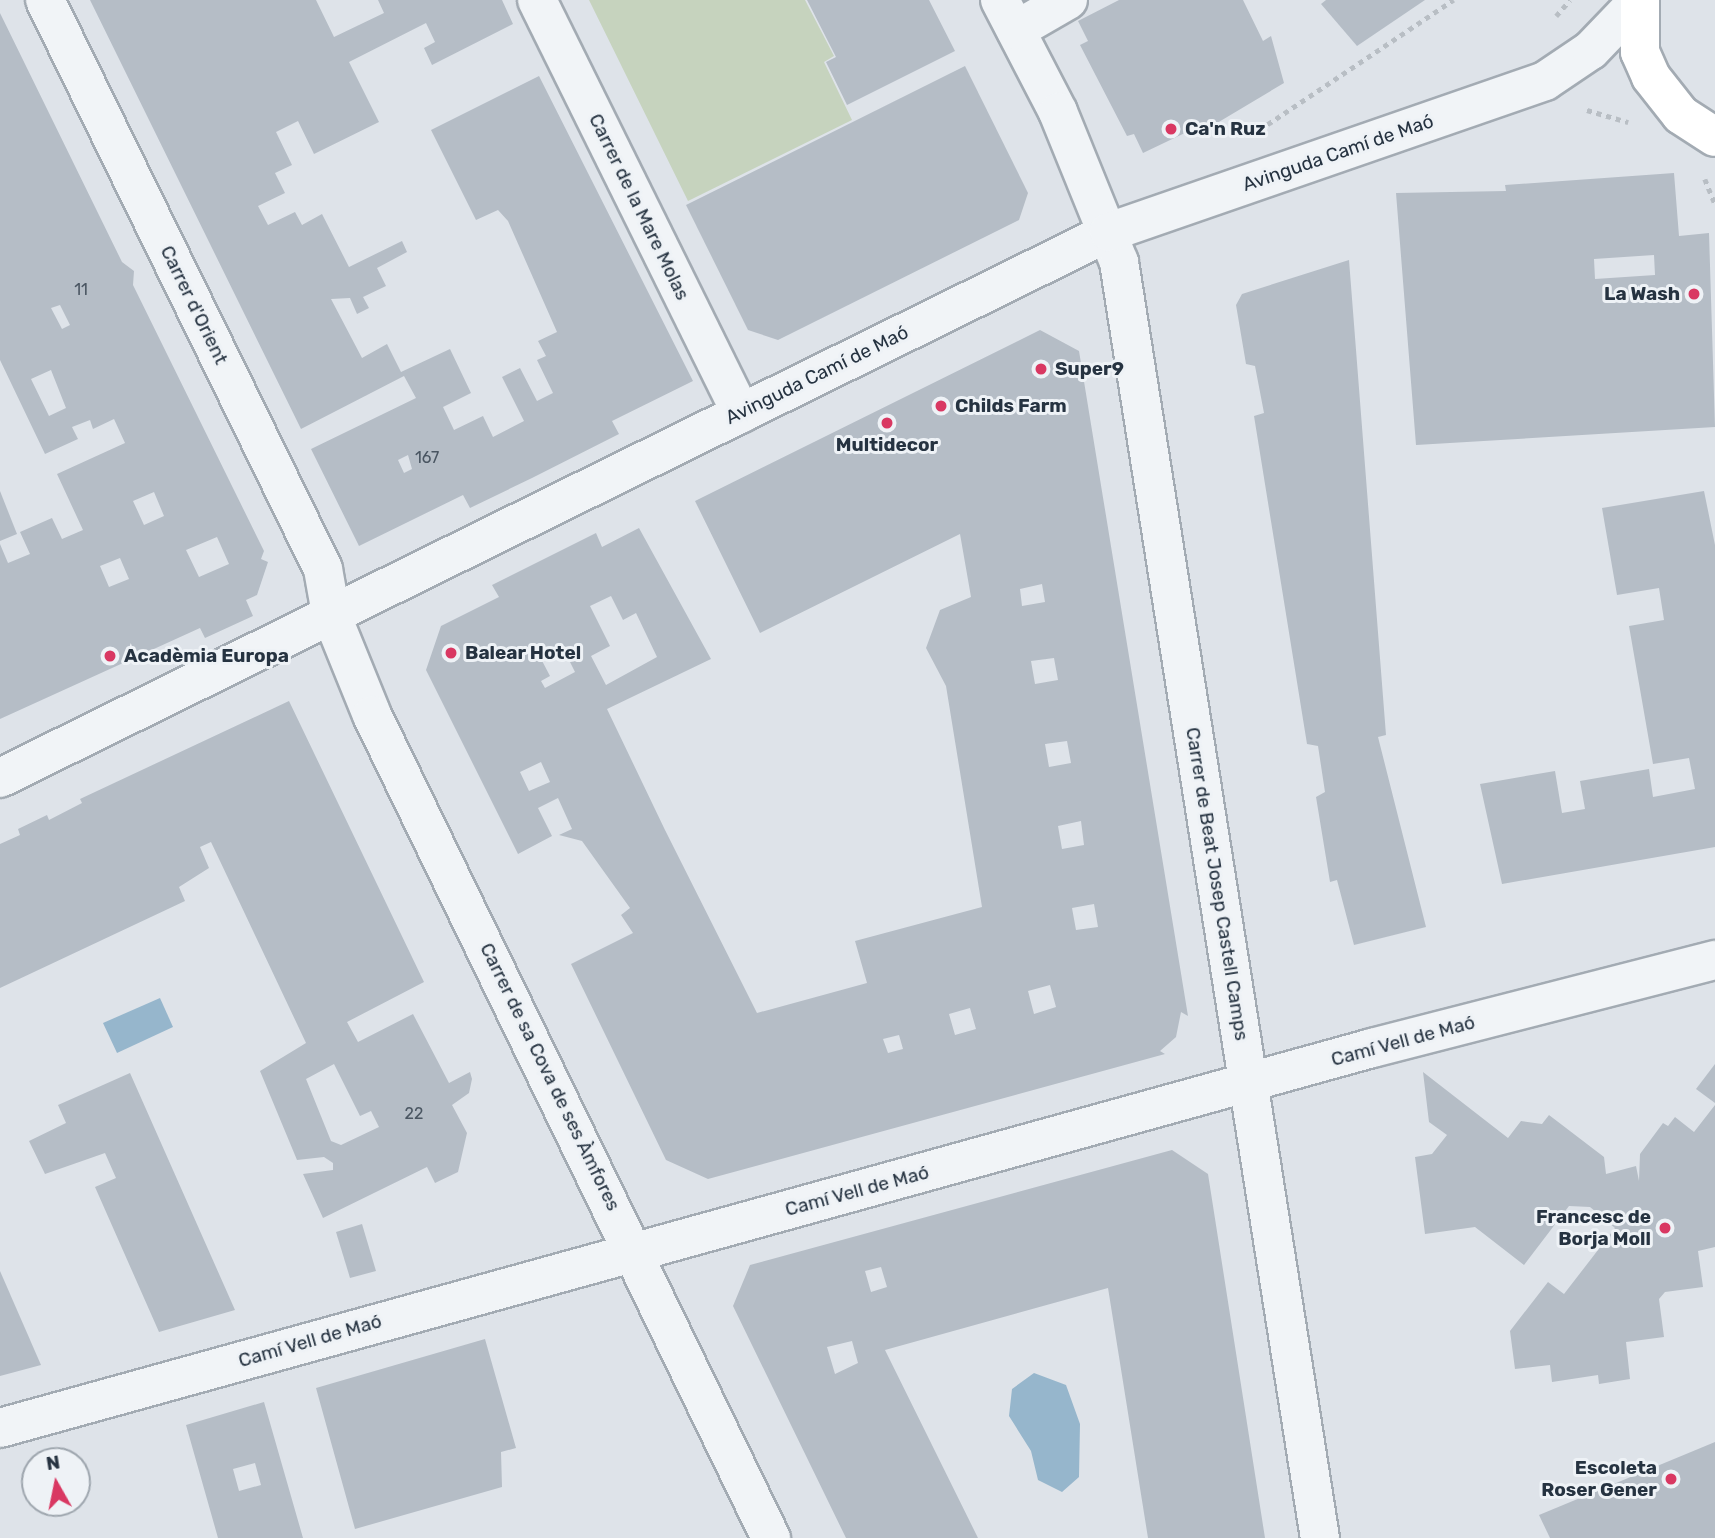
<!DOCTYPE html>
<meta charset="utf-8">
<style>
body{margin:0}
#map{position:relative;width:1715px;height:1538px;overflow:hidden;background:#dee3e9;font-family:Rubik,sans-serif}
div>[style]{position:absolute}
.green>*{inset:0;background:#c6d3be}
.water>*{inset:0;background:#96b6cc}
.building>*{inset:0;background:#b5bdc6}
.path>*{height:4.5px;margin-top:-2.25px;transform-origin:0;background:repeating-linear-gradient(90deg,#b8bec4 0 5px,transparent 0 10px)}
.roads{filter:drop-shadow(2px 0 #a3abb3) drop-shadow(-2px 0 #a3abb3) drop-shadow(0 2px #a3abb3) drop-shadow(0 -2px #a3abb3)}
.minor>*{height:38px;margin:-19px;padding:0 19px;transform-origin:19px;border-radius:19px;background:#f1f4f7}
.major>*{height:38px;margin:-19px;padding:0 19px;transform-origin:19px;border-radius:19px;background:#fff}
.dots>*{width:19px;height:19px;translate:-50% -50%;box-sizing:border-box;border:4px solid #eef2f6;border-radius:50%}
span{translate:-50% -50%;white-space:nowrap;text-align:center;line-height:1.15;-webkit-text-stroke:6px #eef2f6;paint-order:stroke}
.number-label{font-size:16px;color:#4a5662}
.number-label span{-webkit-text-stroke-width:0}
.poi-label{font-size:19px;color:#263341;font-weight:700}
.left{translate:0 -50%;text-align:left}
.right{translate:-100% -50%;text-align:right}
.street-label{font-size:19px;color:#263341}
.north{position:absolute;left:21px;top:1447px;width:70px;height:70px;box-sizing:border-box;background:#eef2f6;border:2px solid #9ea6ae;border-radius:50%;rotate:351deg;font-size:19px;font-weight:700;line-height:28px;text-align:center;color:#263341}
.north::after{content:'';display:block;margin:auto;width:24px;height:32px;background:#d93862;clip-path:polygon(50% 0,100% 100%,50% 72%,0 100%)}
</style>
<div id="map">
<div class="green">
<i style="clip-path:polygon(589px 0,805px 0,834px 56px,824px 62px,852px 120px,688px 201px)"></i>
</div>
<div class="water">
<i style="clip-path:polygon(160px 998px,173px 1027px,117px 1053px,103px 1023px)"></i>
<i style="clip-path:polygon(1034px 1373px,1066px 1385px,1080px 1424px,1079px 1477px,1062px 1492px,1038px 1480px,1031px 1451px,1009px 1416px,1012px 1389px)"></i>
</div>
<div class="building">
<i style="clip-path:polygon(evenodd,90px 0,316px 0,334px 37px,384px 13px,378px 0,502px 0,513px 24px,432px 65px,424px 48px,435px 42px,426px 23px,349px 62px,379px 122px,314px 154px,298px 121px,276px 132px,292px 165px,275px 173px,285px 193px,258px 206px,268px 225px,295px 212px,302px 225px,322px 214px,349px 267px,402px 241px,407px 252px,377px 268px,386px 286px,363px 297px,369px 308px,357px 314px,350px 298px,331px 299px,362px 358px,387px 344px,401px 372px,450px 349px,471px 393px,443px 407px,454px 430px,483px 416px,493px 437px,524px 421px,502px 377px,520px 368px,537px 401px,553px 393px,537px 360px,546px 356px,538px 341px,557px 332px,508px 221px,498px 210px,476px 220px,431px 130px,539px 76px,693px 381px,612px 421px,619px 434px,532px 478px,470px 508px,463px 495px,359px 546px,311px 449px,416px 398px,404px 376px,301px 429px,90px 0,408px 455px,412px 469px,404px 473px,398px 460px,408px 455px)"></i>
<i style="clip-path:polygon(807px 0,929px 0,955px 51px,847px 105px,826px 62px,836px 57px)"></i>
<i style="clip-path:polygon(1119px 0,1243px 0,1263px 41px,1271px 36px,1284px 83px,1207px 129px,1192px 137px,1189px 131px,1143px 153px,1134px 134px,1127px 136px,1080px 45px,1088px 41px,1078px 21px)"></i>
<i style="clip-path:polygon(1326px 0,1425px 0,1357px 46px,1321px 4px)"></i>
<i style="clip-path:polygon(evenodd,0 13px,122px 262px,134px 271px,133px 285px,264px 551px,261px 559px,268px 562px,257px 595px,246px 600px,253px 616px,205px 638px,200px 628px,0 719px,0 544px,8px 563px,30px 554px,20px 532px,52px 518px,62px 539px,83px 530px,57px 474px,125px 443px,114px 419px,93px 429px,90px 420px,72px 427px,78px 439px,45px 454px,0 360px,0 13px,60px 305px,70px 325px,62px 329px,51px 308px,60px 305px,0 13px,51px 370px,66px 408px,49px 416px,31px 379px,51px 370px,0 13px,154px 492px,164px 516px,144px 525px,133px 501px,154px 492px,0 13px,217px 537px,229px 564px,199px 577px,186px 550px,217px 537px,0 13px,120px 558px,129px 579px,109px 587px,100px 566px,120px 558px)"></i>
<i style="clip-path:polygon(965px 66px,1028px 193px,1019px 220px,778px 340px,748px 330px,686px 205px)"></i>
<i style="clip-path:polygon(evenodd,1674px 173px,1679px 236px,1709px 233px,1715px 427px,1416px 445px,1396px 193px,1506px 191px,1505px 185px,1674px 173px,1654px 255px,1655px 275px,1595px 279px,1594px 259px,1654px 255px)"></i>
<i style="clip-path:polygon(1349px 260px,1386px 735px,1378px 737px,1426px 927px,1354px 945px,1337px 880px,1330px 882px,1316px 797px,1325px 792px,1318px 746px,1307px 744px,1254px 416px,1264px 413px,1255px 366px,1246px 364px,1236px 305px,1242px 294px)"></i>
<i style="clip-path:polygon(evenodd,1040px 330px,1079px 351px,1188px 1016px,1181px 1012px,1176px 1037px,1160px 1051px,1165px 1054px,708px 1179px,666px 1160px,571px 964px,633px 933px,621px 915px,630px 908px,582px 841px,559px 835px,572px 829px,558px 798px,538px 808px,552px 836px,518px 854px,426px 670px,441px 626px,499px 597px,492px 585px,596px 533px,602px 547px,639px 528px,711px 659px,607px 709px,665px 830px,757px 1013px,867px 983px,855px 941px,982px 907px,946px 686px,926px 648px,940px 610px,971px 597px,960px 534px,760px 633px,695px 501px,1040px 330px,1042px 584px,1045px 602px,1022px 606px,1020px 589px,1042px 584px,1040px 330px,611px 596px,623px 620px,636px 613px,657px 657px,606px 685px,591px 656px,610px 646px,590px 606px,611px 596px,1040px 330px,561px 644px,575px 672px,545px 688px,541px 681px,550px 676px,539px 655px,561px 644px,1040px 330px,1054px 658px,1058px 680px,1035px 684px,1031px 661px,1054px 658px,1040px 330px,1067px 741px,1071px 763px,1049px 767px,1045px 744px,1067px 741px,1040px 330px,541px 762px,550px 782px,529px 791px,520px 772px,541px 762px,1040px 330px,1081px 821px,1084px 845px,1062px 849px,1058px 826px,1081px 821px,1040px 330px,1094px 904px,1098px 927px,1076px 930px,1072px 908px,1094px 904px,1040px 330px,1050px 985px,1056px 1007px,1034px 1014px,1028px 991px,1050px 985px,1040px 330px,970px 1008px,976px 1029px,955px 1035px,949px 1014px,970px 1008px,1040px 330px,899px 1035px,903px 1049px,888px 1053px,883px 1039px,899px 1035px)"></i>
<i style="clip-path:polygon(0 491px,17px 534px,0 541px)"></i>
<i style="clip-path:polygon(1704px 491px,1715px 545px,1715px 847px,1502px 884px,1480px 784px,1555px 771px,1562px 813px,1585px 809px,1580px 781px,1649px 769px,1653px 797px,1695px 789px,1689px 758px,1653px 764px,1629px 626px,1664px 620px,1659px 588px,1617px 595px,1602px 508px)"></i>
<i style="clip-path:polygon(evenodd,289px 701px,424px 982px,347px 1022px,358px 1042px,413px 1014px,449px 1083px,470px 1072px,472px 1079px,469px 1093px,452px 1105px,467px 1133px,458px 1172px,435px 1183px,427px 1167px,323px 1218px,303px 1174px,333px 1170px,333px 1163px,324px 1157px,297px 1160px,260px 1071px,306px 1043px,211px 842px,200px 847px,209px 868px,179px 887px,185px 901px,0 988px,0 844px,20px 835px,18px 829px,47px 815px,49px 820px,82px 803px,80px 799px,289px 701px,334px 1064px,360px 1116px,371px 1111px,379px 1127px,341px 1145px,331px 1141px,306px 1079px,334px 1064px)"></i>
<i style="clip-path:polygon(1715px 1064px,1715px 1103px,1696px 1089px)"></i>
<i style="clip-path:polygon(1423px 1072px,1508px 1138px,1521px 1121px,1542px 1124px,1549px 1115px,1604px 1157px,1606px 1174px,1636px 1166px,1639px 1181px,1640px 1154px,1663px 1123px,1668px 1126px,1675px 1117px,1694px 1132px,1715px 1105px,1715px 1247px,1698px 1251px,1703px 1287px,1665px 1292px,1659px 1299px,1664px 1337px,1626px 1342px,1630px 1379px,1599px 1384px,1598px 1375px,1552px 1382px,1550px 1365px,1515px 1369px,1510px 1331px,1548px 1282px,1564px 1294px,1615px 1228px,1590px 1207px,1569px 1206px,1524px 1265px,1475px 1227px,1425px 1234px,1415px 1157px,1432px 1154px,1447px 1135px,1429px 1122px)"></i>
<i style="clip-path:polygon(130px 1073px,235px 1310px,159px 1332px,95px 1187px,116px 1178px,105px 1153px,45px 1174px,29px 1141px,66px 1123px,58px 1105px)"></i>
<i style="clip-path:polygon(evenodd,1172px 1150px,1208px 1174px,1265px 1538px,1148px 1538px,1108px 1288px,885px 1350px,978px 1538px,846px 1538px,733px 1306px,750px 1265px,1172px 1150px,881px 1267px,887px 1287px,871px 1292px,865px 1271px,881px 1267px,1172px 1150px,852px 1341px,858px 1363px,835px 1374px,827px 1347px,852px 1341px)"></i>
<i style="clip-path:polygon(362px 1224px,376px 1271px,350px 1278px,336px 1232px)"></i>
<i style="clip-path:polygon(0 1271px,41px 1365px,0 1376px)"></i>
<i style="clip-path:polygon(485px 1339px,516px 1448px,501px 1452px,502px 1487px,355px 1529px,316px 1388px)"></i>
<i style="clip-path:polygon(evenodd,264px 1402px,303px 1538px,218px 1538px,186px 1425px,264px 1402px,255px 1463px,261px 1485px,239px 1491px,233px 1469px,255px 1463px)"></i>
<i style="clip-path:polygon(1715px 1442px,1715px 1538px,1550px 1538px,1539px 1515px)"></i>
</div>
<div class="path">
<i style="left:1556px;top:16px;width:21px;rotate:-49deg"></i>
<i style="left:1587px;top:110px;width:43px;rotate:16.3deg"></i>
<i style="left:1259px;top:130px;width:234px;rotate:-33.8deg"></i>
<i style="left:1705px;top:179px;width:27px;rotate:68deg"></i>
</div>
<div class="roads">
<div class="minor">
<i style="left:45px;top:0;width:633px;rotate:63.96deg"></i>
<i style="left:323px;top:569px;width:46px;rotate:79.9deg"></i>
<i style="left:331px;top:614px;width:109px;rotate:67.9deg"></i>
<i style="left:372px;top:715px;width:915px;rotate:64.14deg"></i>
<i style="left:537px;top:0;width:461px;rotate:63.7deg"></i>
<i style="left:1000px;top:0;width:126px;rotate:62.6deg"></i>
<i style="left:1058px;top:112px;width:162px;rotate:67.9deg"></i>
<i style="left:1119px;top:262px;width:1292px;rotate:81.05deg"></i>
<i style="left:1016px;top:30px;width:60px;rotate:-30deg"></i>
<i style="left:0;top:778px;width:1236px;rotate:-26.21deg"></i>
<i style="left:1109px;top:232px;width:461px;rotate:-19.1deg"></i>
<i style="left:1545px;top:81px;width:55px;rotate:-34deg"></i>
<i style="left:1591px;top:50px;width:69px;rotate:-46.2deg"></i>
<i style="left:0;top:1428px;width:1424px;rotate:-15.48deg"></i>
<i style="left:1372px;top:1048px;width:354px;rotate:-14.4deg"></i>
</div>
<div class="major">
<i style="left:1640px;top:0;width:52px;rotate:90deg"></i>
<i style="left:1640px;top:52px;width:27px;rotate:66deg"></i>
<i style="left:1651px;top:77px;width:48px;rotate:51.7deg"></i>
<i style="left:1681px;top:115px;width:40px;rotate:32.9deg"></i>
</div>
</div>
<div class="dots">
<i style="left:1171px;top:129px;background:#d93862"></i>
<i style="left:1694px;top:294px;background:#d93862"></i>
<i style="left:1041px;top:369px;background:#d93862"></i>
<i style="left:941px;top:406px;background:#d93862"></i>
<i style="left:887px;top:423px;background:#d93862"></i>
<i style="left:451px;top:653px;background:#d93862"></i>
<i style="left:110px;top:656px;background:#d93862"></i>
<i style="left:1665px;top:1228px;background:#d93862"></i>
<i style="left:1671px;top:1479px;background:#d93862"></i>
</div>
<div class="number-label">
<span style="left:81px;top:290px">11</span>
<span style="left:427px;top:458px">167</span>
<span style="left:414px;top:1114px">22</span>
</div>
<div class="poi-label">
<span class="left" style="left:1185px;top:129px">Ca'n Ruz</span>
<span class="right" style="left:1680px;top:294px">La Wash</span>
<span class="left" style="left:1055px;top:369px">Super9</span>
<span class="left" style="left:955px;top:406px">Childs Farm</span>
<span style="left:887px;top:445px">Multidecor</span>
<span class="left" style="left:465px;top:653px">Balear Hotel</span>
<span class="left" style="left:124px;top:656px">Acadèmia Europa</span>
<span class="right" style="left:1651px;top:1228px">Francesc de<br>Borja Moll</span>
<span class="right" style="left:1657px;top:1479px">Escoleta<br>Roser Gener</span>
</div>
<div class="street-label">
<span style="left:1338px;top:153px;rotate:-19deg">Avinguda Camí de Maó</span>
<span style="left:639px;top:207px;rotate:64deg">Carrer de la Mare Molas</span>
<span style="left:194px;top:305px;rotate:64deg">Carrer d'Orient</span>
<span style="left:817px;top:375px;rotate:-26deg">Avinguda Camí de Maó</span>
<span style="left:1217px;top:884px;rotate:81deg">Carrer de Beat Josep Castell Camps</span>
<span style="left:1403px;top:1041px;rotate:-15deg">Camí Vell de Maó</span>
<span style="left:550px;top:1077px;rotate:64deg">Carrer de sa Cova de ses Àmfores</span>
<span style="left:857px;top:1191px;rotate:-15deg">Camí Vell de Maó</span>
<span style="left:310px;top:1341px;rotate:-16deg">Camí Vell de Maó</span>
</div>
<div class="north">N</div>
</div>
